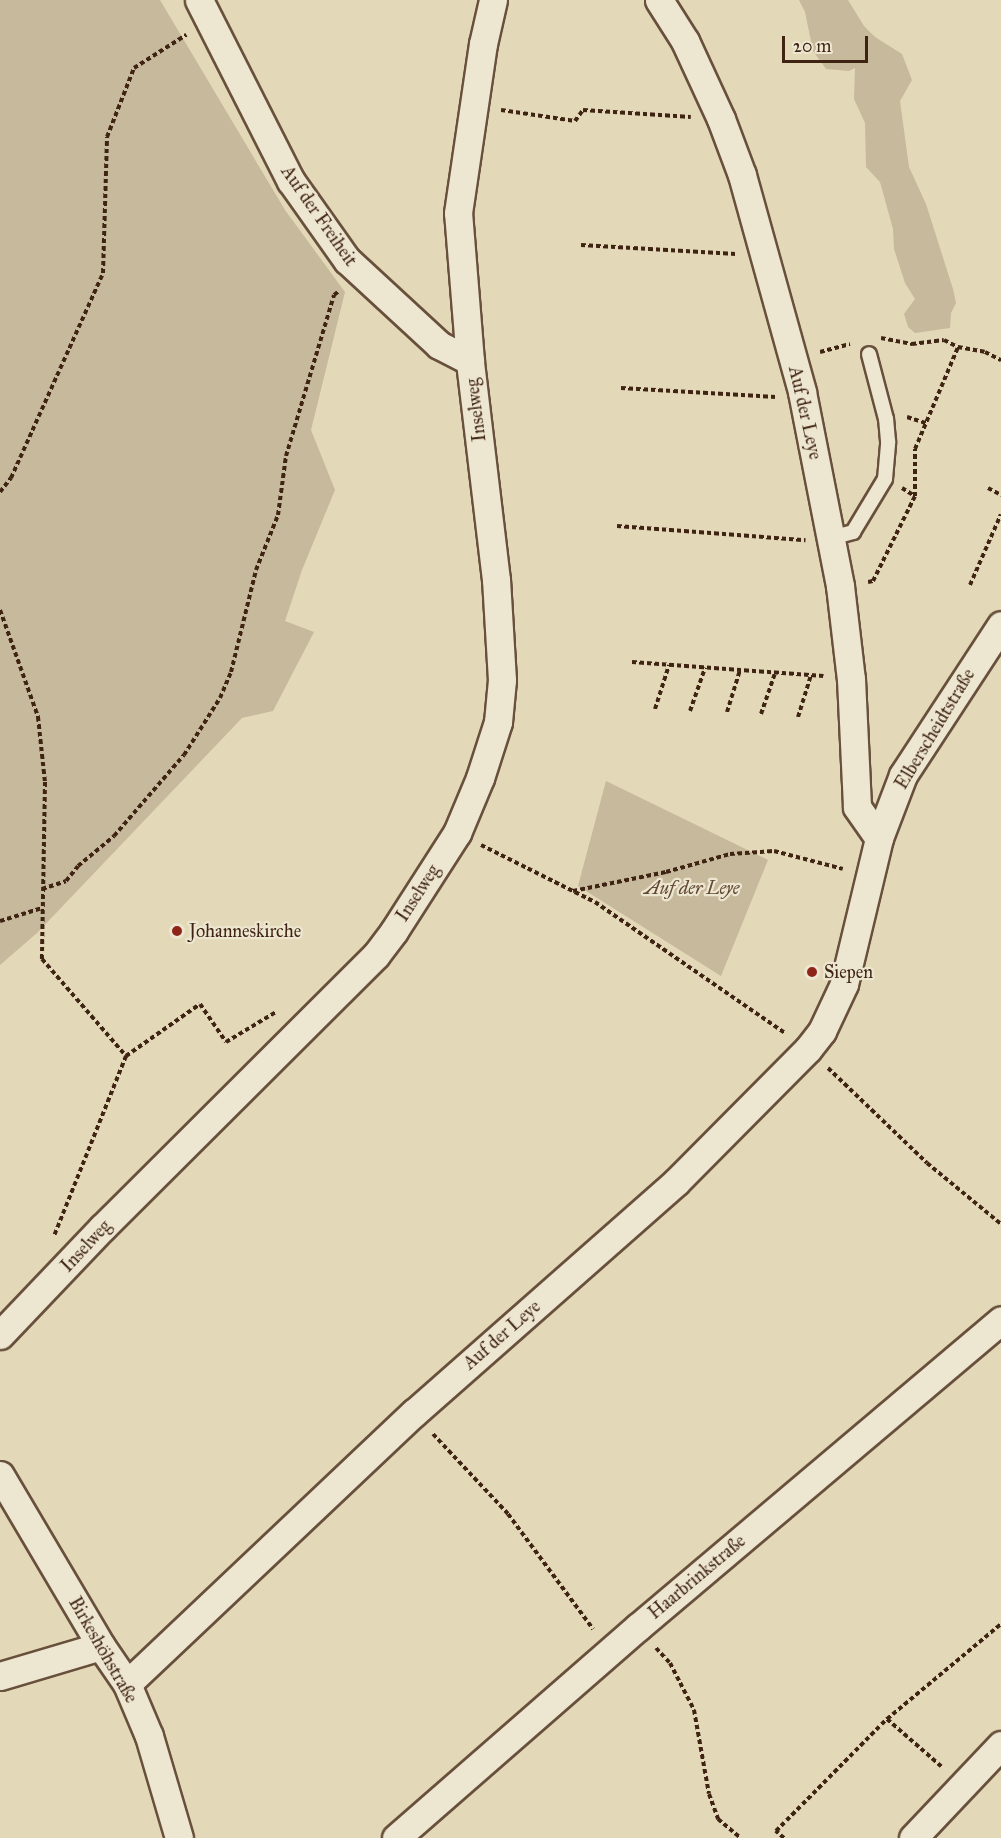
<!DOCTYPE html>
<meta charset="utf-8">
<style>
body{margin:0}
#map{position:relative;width:1001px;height:1838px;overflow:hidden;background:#e3d8b7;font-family:"IM FELL Great Primer",serif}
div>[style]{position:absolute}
.green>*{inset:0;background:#c7b99b}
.path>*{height:4px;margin-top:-2px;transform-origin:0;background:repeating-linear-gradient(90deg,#3f2313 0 4.5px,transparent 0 7.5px)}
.roads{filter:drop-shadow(2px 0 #68503c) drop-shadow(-2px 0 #68503c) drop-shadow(0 2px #68503c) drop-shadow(0 -2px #68503c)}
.service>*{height:14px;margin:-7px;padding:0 7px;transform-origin:7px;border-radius:7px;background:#ede6d0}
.minor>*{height:27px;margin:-13.5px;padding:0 13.5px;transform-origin:13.5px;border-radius:13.5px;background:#ede6d0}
.dots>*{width:16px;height:16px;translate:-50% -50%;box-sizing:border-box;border:3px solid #ede6d0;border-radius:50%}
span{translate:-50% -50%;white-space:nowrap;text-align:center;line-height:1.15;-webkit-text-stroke:4.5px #ede6d0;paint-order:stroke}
.street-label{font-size:18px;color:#3f2313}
.park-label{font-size:18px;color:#614835;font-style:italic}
.poi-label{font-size:18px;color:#3f2313}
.left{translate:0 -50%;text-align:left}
.scale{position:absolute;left:782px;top:36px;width:86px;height:27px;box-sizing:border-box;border:3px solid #3f2313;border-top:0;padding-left:8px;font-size:18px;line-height:21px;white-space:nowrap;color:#3f2313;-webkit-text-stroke:4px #ede6d0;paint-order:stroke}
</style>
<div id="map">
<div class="green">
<i style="clip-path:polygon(0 0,160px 0,285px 210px,345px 292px,311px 430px,335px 490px,302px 570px,285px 621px,314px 632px,273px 711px,242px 718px,37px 933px,0 965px)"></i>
<i style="clip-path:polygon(799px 0,848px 0,864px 26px,875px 37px,902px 54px,912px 80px,900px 101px,909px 167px,926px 204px,953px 289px,956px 303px,951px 313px,950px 328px,915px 333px,908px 327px,904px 314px,915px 299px,905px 283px,894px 249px,893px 229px,880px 182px,866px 167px,865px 123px,854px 99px,855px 68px,849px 71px,826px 69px,813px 51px,805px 12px)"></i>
<i style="clip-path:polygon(606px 781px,768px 860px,721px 976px,578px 886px)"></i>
</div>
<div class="path">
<i style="left:501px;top:110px;width:75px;rotate:8.5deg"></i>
<i style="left:575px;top:121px;width:14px;rotate:-54deg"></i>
<i style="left:583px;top:110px;width:108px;rotate:3.7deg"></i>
<i style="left:581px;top:245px;width:155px;rotate:3.3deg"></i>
<i style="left:881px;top:338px;width:32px;rotate:11deg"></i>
<i style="left:912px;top:344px;width:32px;rotate:-7deg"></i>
<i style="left:944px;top:340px;width:16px;rotate:27deg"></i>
<i style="left:958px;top:347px;width:27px;rotate:10deg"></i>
<i style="left:985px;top:352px;width:18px;rotate:27deg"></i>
<i style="left:820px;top:352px;width:31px;rotate:-15deg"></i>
<i style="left:621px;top:388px;width:155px;rotate:3.3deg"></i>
<i style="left:907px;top:417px;width:20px;rotate:18deg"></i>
<i style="left:902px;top:488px;width:15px;rotate:32deg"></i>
<i style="left:988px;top:488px;width:15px;rotate:28deg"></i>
<i style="left:0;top:492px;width:18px;rotate:-52deg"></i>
<i style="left:11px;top:478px;width:225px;rotate:-65.8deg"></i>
<i style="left:103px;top:273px;width:136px;rotate:-88.3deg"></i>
<i style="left:107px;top:137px;width:74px;rotate:-68.6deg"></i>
<i style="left:134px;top:68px;width:62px;rotate:-32.4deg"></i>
<i style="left:617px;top:526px;width:189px;rotate:4.3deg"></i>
<i style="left:868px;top:582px;width:5px;rotate:-11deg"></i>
<i style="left:873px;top:581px;width:95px;rotate:-63.7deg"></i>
<i style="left:915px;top:496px;width:47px;rotate:-90deg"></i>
<i style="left:915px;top:449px;width:111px;rotate:-67.1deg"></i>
<i style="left:970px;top:585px;width:77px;rotate:-66.4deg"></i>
<i style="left:0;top:610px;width:114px;rotate:70.4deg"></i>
<i style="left:38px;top:717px;width:65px;rotate:83.9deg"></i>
<i style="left:45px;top:782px;width:177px;rotate:91deg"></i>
<i style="left:42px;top:959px;width:128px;rotate:49.1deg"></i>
<i style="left:126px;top:1056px;width:194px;rotate:111.8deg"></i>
<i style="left:632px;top:662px;width:192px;rotate:4.2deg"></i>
<i style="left:655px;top:709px;width:46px;rotate:-72.3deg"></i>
<i style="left:690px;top:711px;width:46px;rotate:-70.8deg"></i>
<i style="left:727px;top:712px;width:44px;rotate:-72.8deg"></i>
<i style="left:761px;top:714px;width:43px;rotate:-71.1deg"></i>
<i style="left:798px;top:717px;width:44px;rotate:-72.8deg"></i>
<i style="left:481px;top:845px;width:127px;rotate:26.6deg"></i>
<i style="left:595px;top:902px;width:231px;rotate:34.6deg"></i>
<i style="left:42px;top:889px;width:25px;rotate:-18deg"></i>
<i style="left:66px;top:881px;width:19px;rotate:-51deg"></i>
<i style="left:78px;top:866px;width:47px;rotate:-39.8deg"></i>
<i style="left:114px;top:836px;width:107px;rotate:-49.2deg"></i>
<i style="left:184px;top:755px;width:67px;rotate:-57.7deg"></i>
<i style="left:220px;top:698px;width:28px;rotate:-67deg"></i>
<i style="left:231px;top:672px;width:105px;rotate:-76.2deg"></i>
<i style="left:256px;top:570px;width:59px;rotate:-68.2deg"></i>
<i style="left:278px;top:515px;width:60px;rotate:-82.3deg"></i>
<i style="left:286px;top:456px;width:168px;rotate:-73.4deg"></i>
<i style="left:334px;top:295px;width:6px;rotate:-39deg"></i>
<i style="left:573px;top:891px;width:95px;rotate:-11.5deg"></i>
<i style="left:666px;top:872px;width:66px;rotate:-15.7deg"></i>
<i style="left:730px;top:854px;width:44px;rotate:-3.9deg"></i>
<i style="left:774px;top:851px;width:71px;rotate:14.6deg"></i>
<i style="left:0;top:921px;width:44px;rotate:-17.2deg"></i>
<i style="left:126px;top:1056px;width:90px;rotate:-35.1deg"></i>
<i style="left:200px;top:1004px;width:46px;rotate:55.6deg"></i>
<i style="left:226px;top:1042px;width:58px;rotate:-31deg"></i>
<i style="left:828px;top:1068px;width:137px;rotate:43.8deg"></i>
<i style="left:927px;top:1163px;width:96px;rotate:39.5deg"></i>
<i style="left:433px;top:1434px;width:110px;rotate:46.8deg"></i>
<i style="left:508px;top:1514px;width:143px;rotate:53.5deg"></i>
<i style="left:656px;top:1648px;width:21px;rotate:47deg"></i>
<i style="left:670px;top:1663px;width:53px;rotate:62.9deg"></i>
<i style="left:694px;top:1710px;width:85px;rotate:79.9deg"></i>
<i style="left:709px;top:1794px;width:27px;rotate:70deg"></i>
<i style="left:718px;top:1819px;width:30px;rotate:40deg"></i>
<i style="left:887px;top:1719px;width:73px;rotate:41.1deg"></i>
<i style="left:784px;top:1838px;width:11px;rotate:-139deg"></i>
<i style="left:776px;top:1831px;width:158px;rotate:-45.3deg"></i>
<i style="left:887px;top:1719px;width:148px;rotate:-39.8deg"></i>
</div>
<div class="roads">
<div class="service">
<i style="left:831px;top:538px;width:23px;rotate:-15deg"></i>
<i style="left:853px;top:532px;width:62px;rotate:-58.9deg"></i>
<i style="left:885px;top:479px;width:38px;rotate:-85deg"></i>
<i style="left:888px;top:441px;width:22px;rotate:-95deg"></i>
<i style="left:886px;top:419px;width:67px;rotate:-104.7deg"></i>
</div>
<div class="minor">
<i style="left:199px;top:0;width:203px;rotate:63.1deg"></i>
<i style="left:291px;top:181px;width:97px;rotate:54.7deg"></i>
<i style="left:347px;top:260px;width:125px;rotate:42.7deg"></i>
<i style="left:439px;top:345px;width:35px;rotate:27deg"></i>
<i style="left:659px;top:0;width:49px;rotate:57.6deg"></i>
<i style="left:685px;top:41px;width:86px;rotate:65.2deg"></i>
<i style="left:721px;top:119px;width:60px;rotate:69.4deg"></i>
<i style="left:742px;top:175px;width:225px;rotate:74.5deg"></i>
<i style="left:802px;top:392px;width:198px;rotate:78.9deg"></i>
<i style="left:840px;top:586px;width:94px;rotate:83.3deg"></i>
<i style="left:851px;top:679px;width:128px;rotate:87.3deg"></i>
<i style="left:857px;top:807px;width:38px;rotate:55deg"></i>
<i style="left:0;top:1335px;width:148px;rotate:-46.4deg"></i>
<i style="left:102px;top:1228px;width:387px;rotate:-44.9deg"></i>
<i style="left:376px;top:955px;width:30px;rotate:-53deg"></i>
<i style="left:394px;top:931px;width:117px;rotate:-57.3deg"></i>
<i style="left:457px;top:833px;width:60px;rotate:-67.3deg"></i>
<i style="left:480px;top:778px;width:59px;rotate:-72.2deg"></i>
<i style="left:498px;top:722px;width:42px;rotate:-84.6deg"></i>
<i style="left:502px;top:680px;width:100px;rotate:-93.4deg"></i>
<i style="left:496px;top:580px;width:221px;rotate:-96.8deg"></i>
<i style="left:470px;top:361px;width:148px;rotate:-94.6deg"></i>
<i style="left:458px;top:213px;width:171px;rotate:-81.6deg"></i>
<i style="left:483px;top:44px;width:45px;rotate:-77.2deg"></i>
<i style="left:0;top:1475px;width:199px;rotate:59.4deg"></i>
<i style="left:101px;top:1646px;width:46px;rotate:55.6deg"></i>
<i style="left:127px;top:1684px;width:56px;rotate:67.1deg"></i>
<i style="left:149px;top:1736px;width:106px;rotate:73.6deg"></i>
<i style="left:0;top:1676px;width:105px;rotate:-16.5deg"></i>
<i style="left:127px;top:1684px;width:395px;rotate:-43.4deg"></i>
<i style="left:414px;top:1413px;width:349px;rotate:-41.4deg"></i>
<i style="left:676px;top:1182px;width:187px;rotate:-45.2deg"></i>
<i style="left:808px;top:1049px;width:23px;rotate:-52deg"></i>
<i style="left:822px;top:1031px;width:52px;rotate:-64.9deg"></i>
<i style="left:844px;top:984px;width:150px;rotate:-76.5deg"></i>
<i style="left:879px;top:838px;width:67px;rotate:-69.1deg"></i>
<i style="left:903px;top:775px;width:179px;rotate:-56.8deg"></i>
<i style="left:396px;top:1838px;width:321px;rotate:-41.1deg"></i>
<i style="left:638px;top:1627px;width:475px;rotate:-40.2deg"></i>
<i style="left:913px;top:1838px;width:128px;rotate:-46.6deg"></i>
</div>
</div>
<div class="dots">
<i style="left:177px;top:931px;background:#8f2418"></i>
<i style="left:812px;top:972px;background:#8f2418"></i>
</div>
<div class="street-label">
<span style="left:319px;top:216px;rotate:55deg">Auf der Freiheit</span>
<span style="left:476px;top:410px;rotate:-97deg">Inselweg</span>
<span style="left:805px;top:413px;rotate:77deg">Auf der Leye</span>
<span style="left:935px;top:729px;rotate:-59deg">Elberscheidtstraße</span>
<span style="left:418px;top:893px;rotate:-57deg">Inselweg</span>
<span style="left:86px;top:1246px;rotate:-47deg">Inselweg</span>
<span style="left:502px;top:1335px;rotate:-41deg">Auf der Leye</span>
<span style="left:697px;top:1577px;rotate:-40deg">Haarbrinkstraße</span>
<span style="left:103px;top:1650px;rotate:60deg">Birkeshöhstraße</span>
</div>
<div class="park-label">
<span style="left:692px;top:888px">Auf der Leye</span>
</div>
<div class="poi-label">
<span class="left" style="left:189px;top:931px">Johanneskirche</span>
<span class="left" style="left:824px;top:972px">Siepen</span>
</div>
<div class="scale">20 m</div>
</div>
